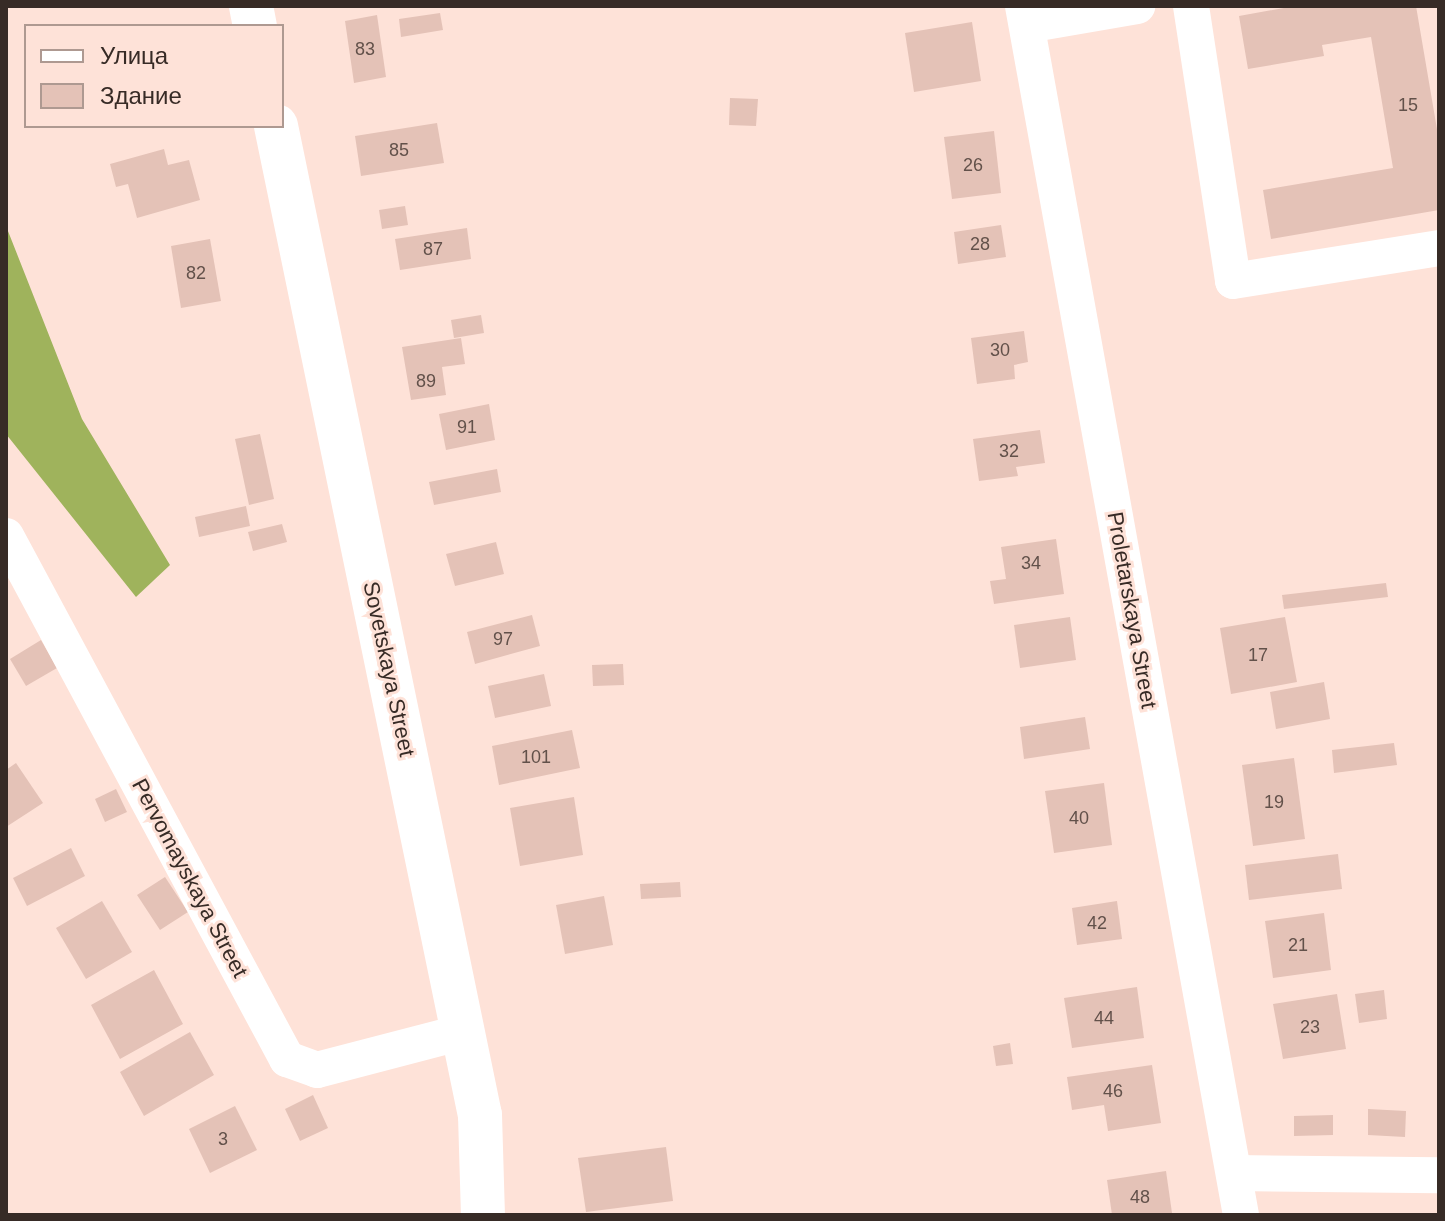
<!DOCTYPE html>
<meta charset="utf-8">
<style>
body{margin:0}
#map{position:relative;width:1445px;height:1221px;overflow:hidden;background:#fee2d8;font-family:Arial,sans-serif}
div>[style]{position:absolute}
.forest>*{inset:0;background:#9fb35c}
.building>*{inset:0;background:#e4c2b7}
.minor>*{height:36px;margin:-18px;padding:0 18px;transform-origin:18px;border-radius:18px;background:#fff}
.major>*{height:44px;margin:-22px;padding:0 22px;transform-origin:22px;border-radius:22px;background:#fff}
span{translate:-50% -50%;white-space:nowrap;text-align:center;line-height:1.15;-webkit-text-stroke:6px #fee2d8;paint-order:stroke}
.number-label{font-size:18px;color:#62514a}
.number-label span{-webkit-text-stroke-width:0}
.street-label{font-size:22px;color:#372b26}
.frame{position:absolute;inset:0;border:8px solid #372b26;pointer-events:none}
.legend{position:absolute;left:24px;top:24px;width:260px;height:104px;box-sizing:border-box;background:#fee2d8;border:2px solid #ae9991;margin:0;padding:10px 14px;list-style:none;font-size:24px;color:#372b26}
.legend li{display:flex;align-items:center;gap:16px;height:40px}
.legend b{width:40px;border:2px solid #ae9991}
</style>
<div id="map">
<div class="forest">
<i style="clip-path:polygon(6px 226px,82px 419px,170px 565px,136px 597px,6px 434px)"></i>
</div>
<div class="building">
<i style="clip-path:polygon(1295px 6px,1416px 6px,1439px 141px,1439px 210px,1271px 239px,1263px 190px,1393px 168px,1371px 37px,1322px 45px,1324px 56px,1248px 69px,1239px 16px)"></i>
<i style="clip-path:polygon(440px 13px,443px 30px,401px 37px,399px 19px)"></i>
<i style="clip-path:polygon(377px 15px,386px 77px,354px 83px,345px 21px)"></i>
<i style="clip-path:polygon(972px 22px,981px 81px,914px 92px,905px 33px)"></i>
<i style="clip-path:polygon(730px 98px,758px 99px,756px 126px,729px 125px)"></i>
<i style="clip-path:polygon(437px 123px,444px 163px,361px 176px,355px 136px)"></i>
<i style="clip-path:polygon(994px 131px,1001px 193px,952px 199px,944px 137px)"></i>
<i style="clip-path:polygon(164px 149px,168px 165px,189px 160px,200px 200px,137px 218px,128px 184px,116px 187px,110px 164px)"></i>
<i style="clip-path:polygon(405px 206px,408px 225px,382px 229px,379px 210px)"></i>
<i style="clip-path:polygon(1001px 225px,1006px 257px,958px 264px,954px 232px)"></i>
<i style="clip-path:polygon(467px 228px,471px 259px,400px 270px,395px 239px)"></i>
<i style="clip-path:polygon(210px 239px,221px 301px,181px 308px,171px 246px)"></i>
<i style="clip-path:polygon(481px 315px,484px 333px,454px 338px,451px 320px)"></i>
<i style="clip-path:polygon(1024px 331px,1028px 362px,1014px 365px,1015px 379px,977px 384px,971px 338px)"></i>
<i style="clip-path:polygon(461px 338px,465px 364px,442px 367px,446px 395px,411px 400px,402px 347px)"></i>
<i style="clip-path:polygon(489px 404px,495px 440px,446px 450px,439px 414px)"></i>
<i style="clip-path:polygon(1040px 430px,1045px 463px,1016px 467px,1018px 476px,979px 481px,973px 439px)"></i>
<i style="clip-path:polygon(260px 434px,274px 499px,249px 505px,235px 439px)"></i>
<i style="clip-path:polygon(497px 469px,501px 492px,434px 505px,429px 482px)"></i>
<i style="clip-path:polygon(246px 506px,250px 526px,199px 537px,195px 517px)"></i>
<i style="clip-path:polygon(282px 524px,287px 542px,253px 551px,248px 532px)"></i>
<i style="clip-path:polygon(1056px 539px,1064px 594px,994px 604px,990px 581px,1006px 579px,1001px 547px)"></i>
<i style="clip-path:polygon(496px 542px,504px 574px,455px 586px,446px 554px)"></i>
<i style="clip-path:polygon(1386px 583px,1388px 597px,1284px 609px,1282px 595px)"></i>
<i style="clip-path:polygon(532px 615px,540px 646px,475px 664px,467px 632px)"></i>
<i style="clip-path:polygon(1070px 617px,1076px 660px,1020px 668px,1014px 625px)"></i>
<i style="clip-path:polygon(1285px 617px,1297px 682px,1231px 694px,1220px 628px)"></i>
<i style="clip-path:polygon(41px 640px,57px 668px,26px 686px,10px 659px)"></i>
<i style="clip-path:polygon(623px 664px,624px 685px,593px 686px,592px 665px)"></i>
<i style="clip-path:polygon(544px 674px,551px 706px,495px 718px,488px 686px)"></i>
<i style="clip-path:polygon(1324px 682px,1330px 719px,1276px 729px,1270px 692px)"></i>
<i style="clip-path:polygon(1085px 717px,1090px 749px,1024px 759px,1020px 727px)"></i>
<i style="clip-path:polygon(572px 730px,580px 768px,499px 785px,492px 746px)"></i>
<i style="clip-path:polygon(1394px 743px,1397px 765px,1334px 773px,1332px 750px)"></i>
<i style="clip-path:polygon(1294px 758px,1305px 839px,1253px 846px,1242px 765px)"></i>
<i style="clip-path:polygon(16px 763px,43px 803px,6px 827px,6px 770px)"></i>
<i style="clip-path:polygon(1104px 783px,1112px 845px,1054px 853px,1045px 791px)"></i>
<i style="clip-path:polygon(116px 789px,127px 812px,105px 822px,95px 799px)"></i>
<i style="clip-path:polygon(574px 797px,583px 855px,520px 866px,510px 808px)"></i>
<i style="clip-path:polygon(71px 848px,85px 876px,27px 906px,13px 878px)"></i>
<i style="clip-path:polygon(1338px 854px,1342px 889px,1249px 900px,1245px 865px)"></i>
<i style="clip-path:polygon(165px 877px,188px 912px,160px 930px,137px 895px)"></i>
<i style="clip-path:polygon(680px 882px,681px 897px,641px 899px,640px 884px)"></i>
<i style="clip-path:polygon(604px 896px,613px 945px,565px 954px,556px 905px)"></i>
<i style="clip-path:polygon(102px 901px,132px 952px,86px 979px,56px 928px)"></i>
<i style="clip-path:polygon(1117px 901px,1122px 939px,1077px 945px,1072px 908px)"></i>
<i style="clip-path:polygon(1324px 913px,1331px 970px,1273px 978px,1265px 921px)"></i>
<i style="clip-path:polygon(154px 970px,183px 1024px,120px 1059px,91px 1005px)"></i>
<i style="clip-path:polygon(1137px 987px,1144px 1038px,1072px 1048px,1064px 998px)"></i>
<i style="clip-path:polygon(1384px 990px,1387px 1019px,1359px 1023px,1355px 994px)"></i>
<i style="clip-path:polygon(1337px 994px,1346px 1049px,1283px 1059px,1273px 1004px)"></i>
<i style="clip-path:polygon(190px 1032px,214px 1075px,144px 1116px,120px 1072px)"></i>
<i style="clip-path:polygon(1010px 1043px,1013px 1064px,996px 1066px,993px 1046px)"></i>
<i style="clip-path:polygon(1152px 1065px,1161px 1123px,1108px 1131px,1104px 1105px,1072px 1110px,1067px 1077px)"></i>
<i style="clip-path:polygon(313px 1095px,328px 1128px,300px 1141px,285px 1109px)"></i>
<i style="clip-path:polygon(235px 1106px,257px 1150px,210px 1173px,189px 1129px)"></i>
<i style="clip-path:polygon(1368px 1109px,1406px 1111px,1405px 1137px,1368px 1135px)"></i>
<i style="clip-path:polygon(1333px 1115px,1333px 1135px,1294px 1136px,1294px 1116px)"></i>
<i style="clip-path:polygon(666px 1147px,673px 1201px,586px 1212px,578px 1158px)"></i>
<i style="clip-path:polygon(1166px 1171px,1172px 1213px,1112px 1215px,1107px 1180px)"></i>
</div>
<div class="minor">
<i style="left:1023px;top:6px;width:1228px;rotate:79.78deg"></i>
<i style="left:1191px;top:6px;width:278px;rotate:81.3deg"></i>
<i style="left:1233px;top:281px;width:209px;rotate:-9.1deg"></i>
<i style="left:1027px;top:25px;width:112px;rotate:-9.8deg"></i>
<i style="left:6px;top:536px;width:594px;rotate:61.75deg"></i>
<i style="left:287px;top:1059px;width:32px;rotate:20deg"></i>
<i style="left:317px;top:1070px;width:151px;rotate:-14.6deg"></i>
<i style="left:1234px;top:1173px;width:205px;rotate:0.6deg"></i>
</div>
<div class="major">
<i style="left:251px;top:6px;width:20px;rotate:79deg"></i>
<i style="left:276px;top:126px;width:1010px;rotate:78.35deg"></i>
<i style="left:480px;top:1115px;width:100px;rotate:88.3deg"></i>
</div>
<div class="number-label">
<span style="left:365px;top:49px">83</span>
<span style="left:1408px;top:105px">15</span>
<span style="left:399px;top:150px">85</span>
<span style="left:973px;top:165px">26</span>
<span style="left:980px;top:244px">28</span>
<span style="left:433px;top:249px">87</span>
<span style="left:196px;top:273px">82</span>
<span style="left:1000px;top:350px">30</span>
<span style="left:426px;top:381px">89</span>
<span style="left:467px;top:427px">91</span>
<span style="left:1009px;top:451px">32</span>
<span style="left:1031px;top:563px">34</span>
<span style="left:503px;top:639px">97</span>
<span style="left:1258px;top:655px">17</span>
<span style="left:536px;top:757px">101</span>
<span style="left:1274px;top:802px">19</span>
<span style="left:1079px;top:818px">40</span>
<span style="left:1097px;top:923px">42</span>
<span style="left:1298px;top:945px">21</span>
<span style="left:1104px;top:1018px">44</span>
<span style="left:1310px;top:1027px">23</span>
<span style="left:1113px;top:1091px">46</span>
<span style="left:223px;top:1139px">3</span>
<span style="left:1140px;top:1197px">48</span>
</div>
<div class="street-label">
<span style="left:1132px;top:610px;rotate:80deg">Proletarskaya Street</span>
<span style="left:389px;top:669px;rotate:78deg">Sovetskaya Street</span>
<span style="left:190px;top:878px;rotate:62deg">Pervomayskaya Street</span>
</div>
<div class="frame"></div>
<ul class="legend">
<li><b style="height:10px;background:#fff"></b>Улица</li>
<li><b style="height:22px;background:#e4c2b7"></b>Здание</li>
</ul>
</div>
